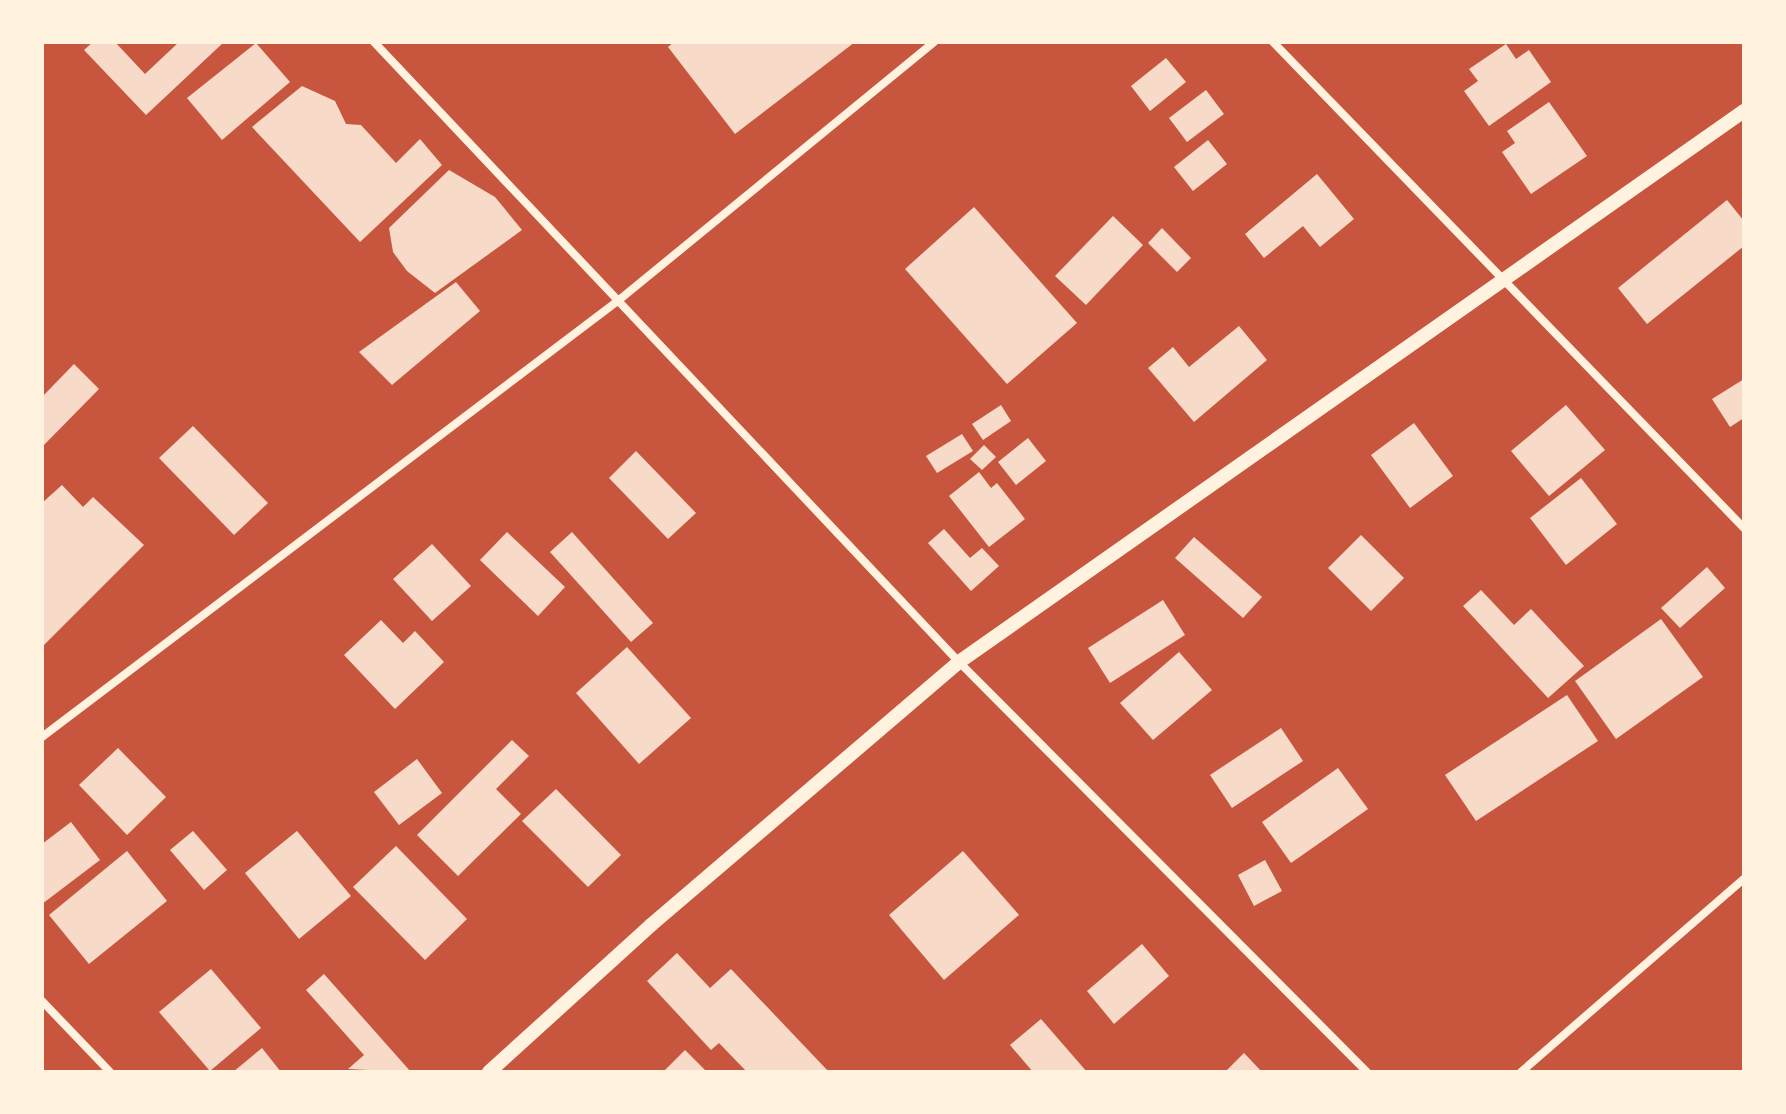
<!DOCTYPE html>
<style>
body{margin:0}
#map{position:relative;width:1786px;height:1114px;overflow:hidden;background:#c8553d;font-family:"DejaVu Sans",sans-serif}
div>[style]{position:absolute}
.building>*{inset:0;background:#f7dbc8}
.minor>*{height:8px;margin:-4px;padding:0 4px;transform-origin:4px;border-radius:4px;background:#fff3e0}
.tertiary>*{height:14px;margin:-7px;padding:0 7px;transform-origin:7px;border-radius:7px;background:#fff3e0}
span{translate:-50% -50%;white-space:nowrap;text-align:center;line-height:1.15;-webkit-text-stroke:6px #fff3e0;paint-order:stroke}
.frame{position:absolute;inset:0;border:44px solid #fff3e0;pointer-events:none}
</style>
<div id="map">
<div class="building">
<i style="clip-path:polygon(93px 42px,115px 42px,145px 74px,179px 42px,224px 42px,146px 115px,84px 50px)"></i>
<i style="clip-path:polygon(674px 42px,855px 42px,735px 134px,668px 47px)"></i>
<i style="clip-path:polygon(256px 43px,290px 82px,222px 140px,187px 98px)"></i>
<i style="clip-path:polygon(1506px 44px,1516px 59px,1529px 50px,1551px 82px,1489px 126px,1464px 91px,1478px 81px,1469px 69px)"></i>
<i style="clip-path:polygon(1166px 58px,1186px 82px,1150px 111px,1131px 86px)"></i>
<i style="clip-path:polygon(302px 86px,335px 101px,346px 124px,361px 125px,396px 163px,420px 139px,442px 165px,360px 242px,252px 127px)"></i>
<i style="clip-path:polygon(1206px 90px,1224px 114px,1187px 142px,1169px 118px)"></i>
<i style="clip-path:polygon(1549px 102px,1587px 156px,1531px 194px,1502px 152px,1515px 143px,1507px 131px)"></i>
<i style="clip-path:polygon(1208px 140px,1227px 164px,1193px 191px,1174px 167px)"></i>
<i style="clip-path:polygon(449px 170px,495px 197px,522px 230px,435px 293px,407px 271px,393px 252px,389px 228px)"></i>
<i style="clip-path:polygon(1317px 174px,1354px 219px,1320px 247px,1303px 226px,1264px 258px,1245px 234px)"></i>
<i style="clip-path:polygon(1727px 200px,1744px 221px,1744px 246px,1647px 324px,1618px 288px)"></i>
<i style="clip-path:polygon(974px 207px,1077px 323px,1007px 384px,905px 269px)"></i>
<i style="clip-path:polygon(1113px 216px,1143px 245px,1086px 305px,1055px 276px)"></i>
<i style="clip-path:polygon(1162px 228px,1191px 258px,1177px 272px,1148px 243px)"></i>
<i style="clip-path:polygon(456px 282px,480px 311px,392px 385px,359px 352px)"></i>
<i style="clip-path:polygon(1239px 326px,1267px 360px,1194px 422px,1148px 368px,1173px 347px,1189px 367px)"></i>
<i style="clip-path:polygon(74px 364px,99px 389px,42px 447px,42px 397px)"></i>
<i style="clip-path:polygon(1744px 379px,1744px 418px,1730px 427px,1712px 399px)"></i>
<i style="clip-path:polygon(1001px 405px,1011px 421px,983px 440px,972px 424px)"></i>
<i style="clip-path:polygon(1566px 405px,1605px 450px,1549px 496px,1511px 451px)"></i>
<i style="clip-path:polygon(1414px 423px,1453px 476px,1410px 508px,1371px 455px)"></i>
<i style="clip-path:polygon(193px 426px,268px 503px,234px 535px,159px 458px)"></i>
<i style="clip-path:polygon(962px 434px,973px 451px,937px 473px,926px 456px)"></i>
<i style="clip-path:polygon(1028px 438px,1046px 461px,1016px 485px,998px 462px)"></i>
<i style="clip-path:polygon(984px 445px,996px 457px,982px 470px,970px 459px)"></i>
<i style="clip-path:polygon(636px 451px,696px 513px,668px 539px,609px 478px)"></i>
<i style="clip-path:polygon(979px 472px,991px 488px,997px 483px,1025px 519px,989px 547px,949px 496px)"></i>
<i style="clip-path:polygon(1581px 478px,1617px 524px,1566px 565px,1530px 518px)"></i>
<i style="clip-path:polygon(62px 485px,83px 507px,93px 497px,144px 545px,42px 647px,42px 503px)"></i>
<i style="clip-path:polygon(944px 529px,970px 558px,982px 548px,999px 566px,971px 591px,928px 543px)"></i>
<i style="clip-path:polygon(507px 532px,565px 587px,538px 616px,480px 560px)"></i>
<i style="clip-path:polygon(572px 532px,653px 623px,631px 642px,550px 552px)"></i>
<i style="clip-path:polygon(1361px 535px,1404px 578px,1371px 611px,1328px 568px)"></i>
<i style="clip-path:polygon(1194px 537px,1262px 597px,1243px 618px,1175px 558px)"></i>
<i style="clip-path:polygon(432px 544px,471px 586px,432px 621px,393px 579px)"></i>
<i style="clip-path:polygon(1707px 567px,1725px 588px,1680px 628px,1661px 608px)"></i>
<i style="clip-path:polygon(1481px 590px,1514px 625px,1531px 609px,1584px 666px,1548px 698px,1463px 606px)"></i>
<i style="clip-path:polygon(1163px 600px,1185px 635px,1110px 683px,1088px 648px)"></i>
<i style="clip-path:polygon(1661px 619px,1703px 677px,1616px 739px,1575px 681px)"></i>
<i style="clip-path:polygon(381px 620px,403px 643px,415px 631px,444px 662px,395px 709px,344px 655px)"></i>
<i style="clip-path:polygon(627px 647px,691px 718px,639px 764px,576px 693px)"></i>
<i style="clip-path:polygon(1179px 652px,1212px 690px,1153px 740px,1120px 703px)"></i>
<i style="clip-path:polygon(1567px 695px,1598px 741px,1476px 821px,1445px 775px)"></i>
<i style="clip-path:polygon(1281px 728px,1303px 761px,1232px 808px,1210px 775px)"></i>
<i style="clip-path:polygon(512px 740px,529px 756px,496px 789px,521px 814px,458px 876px,417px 835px)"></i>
<i style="clip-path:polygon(118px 748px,166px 797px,127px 835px,79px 785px)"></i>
<i style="clip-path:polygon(417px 759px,442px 793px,399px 825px,374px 792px)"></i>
<i style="clip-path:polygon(1338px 768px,1368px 809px,1291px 863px,1262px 822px)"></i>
<i style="clip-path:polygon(556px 789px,621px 855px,588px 887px,522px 821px)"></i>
<i style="clip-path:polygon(71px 822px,100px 860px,42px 904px,42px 844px)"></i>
<i style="clip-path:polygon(193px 831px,227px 870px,204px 890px,170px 850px)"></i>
<i style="clip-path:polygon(297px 831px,351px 896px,299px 939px,245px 873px)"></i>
<i style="clip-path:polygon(396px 846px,467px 919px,425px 960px,353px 887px)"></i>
<i style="clip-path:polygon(127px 851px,167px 901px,89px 964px,49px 915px)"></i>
<i style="clip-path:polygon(963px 851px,1019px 915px,944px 980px,889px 915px)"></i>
<i style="clip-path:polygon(1265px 860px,1282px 891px,1254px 906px,1238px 875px)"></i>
<i style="clip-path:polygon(1142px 944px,1169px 976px,1114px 1024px,1087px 991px)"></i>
<i style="clip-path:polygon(677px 953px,710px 988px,731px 969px,829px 1072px,747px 1072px,719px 1043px,711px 1050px,647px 981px)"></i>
<i style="clip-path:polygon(211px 969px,261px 1028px,210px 1071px,159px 1012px)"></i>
<i style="clip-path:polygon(324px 974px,411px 1072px,348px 1069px,364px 1055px,306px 990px)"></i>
<i style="clip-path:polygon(1041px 1019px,1087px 1072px,1033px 1072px,1010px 1045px)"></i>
<i style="clip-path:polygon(262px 1048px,281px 1072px,233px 1072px)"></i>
<i style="clip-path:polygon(685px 1050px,707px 1072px,663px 1072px)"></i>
<i style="clip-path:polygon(1244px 1053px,1262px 1072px,1225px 1072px)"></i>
</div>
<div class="minor">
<i style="left:374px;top:42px;width:852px;rotate:46.66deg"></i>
<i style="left:959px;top:662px;width:578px;rotate:45.14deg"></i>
<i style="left:1273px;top:42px;width:677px;rotate:45.9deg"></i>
<i style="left:42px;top:737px;width:724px;rotate:-37.14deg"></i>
<i style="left:619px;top:300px;width:407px;rotate:-39.3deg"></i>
<i style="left:42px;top:1001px;width:98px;rotate:46.2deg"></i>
<i style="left:1521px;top:1072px;width:295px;rotate:-40.9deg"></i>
</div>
<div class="tertiary">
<i style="left:489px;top:1072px;width:219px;rotate:-42.2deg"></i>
<i style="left:651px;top:925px;width:405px;rotate:-40.5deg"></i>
<i style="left:959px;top:662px;width:959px;rotate:-35.07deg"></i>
</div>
<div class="frame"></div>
</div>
